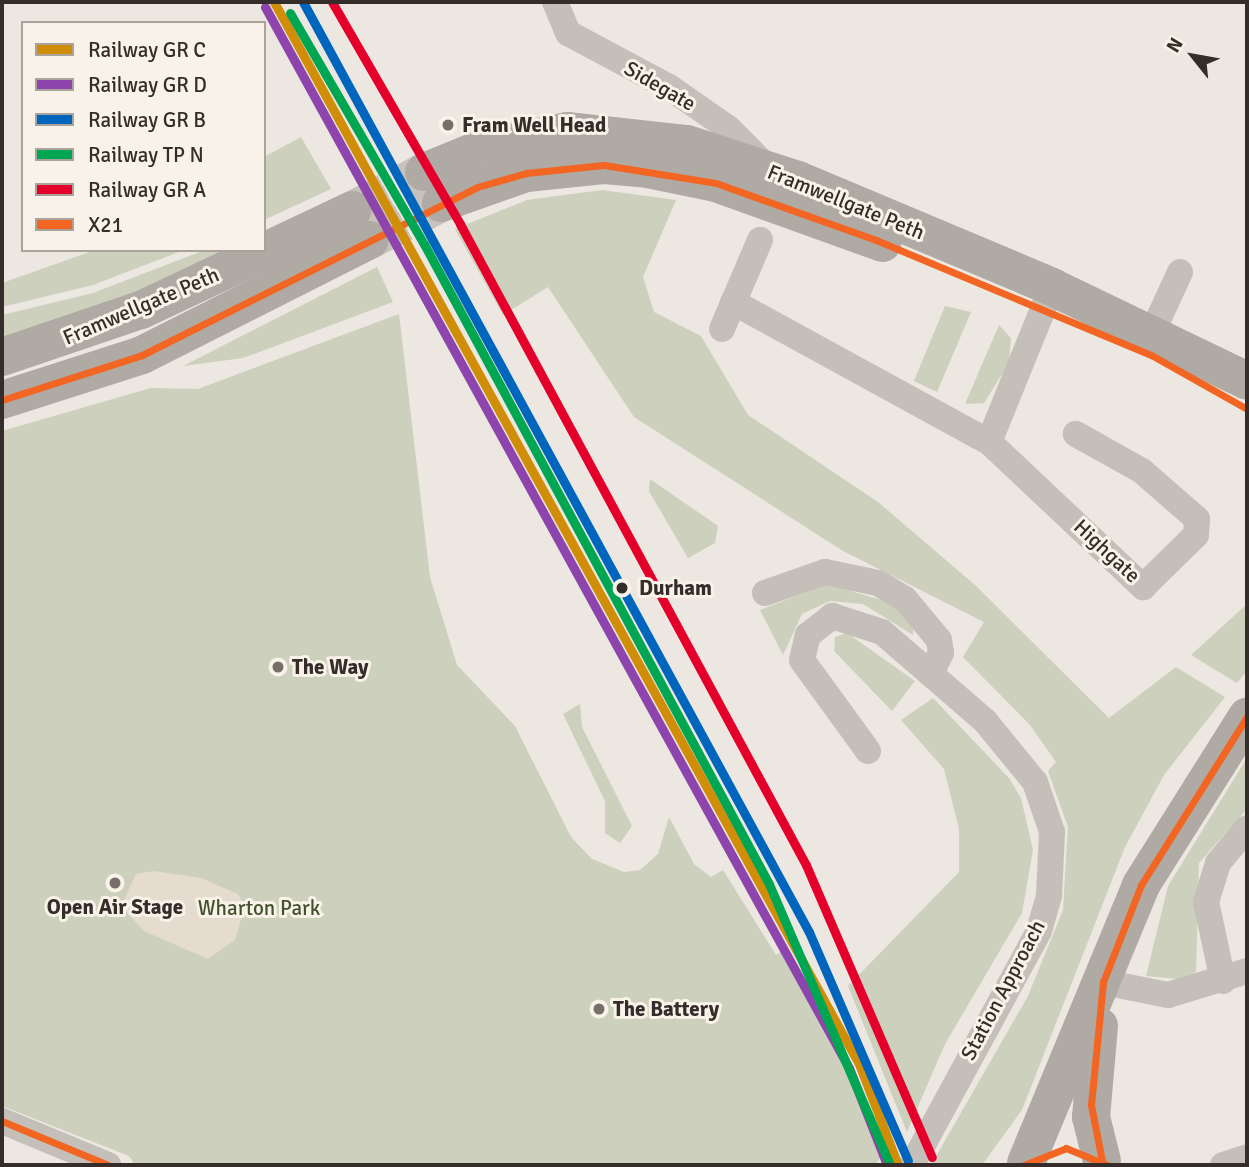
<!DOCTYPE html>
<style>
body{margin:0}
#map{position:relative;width:1249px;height:1167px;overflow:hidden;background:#ece7e1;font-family:Signika,sans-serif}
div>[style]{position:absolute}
.green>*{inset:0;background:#ccd0bc}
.plaza>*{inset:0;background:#e5dbcf}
.trunk-tunnel>*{height:38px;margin-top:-19px;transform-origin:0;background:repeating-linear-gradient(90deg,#c7c2bc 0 38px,transparent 0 57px)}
.minor>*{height:26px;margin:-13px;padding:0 13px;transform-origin:13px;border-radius:13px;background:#c5bfba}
.trunk>*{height:38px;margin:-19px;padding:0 19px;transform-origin:19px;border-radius:19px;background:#b0aaa4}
.bus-1>*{height:7px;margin:-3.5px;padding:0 3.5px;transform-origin:3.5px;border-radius:3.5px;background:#f26522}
.rail-1>*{height:9px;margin:-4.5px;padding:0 4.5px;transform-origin:4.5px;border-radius:4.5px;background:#d08e08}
.rail-2>*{height:9px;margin:-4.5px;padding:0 4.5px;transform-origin:4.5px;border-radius:4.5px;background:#8e44ad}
.rail-3>*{height:9px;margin:-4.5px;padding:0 4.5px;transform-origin:4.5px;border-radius:4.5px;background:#0065bd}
.rail-4>*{height:9px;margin:-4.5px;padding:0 4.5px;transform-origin:4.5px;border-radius:4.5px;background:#00a651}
.rail-5>*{height:9px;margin:-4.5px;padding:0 4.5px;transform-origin:4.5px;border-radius:4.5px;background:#e4002b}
.dots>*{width:19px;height:19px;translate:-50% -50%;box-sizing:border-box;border:4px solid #f8f2e9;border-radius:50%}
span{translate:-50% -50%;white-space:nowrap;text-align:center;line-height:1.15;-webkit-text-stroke:6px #f8f2e9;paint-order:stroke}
.street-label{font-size:21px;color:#352d29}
.poi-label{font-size:21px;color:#352d29;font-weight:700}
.left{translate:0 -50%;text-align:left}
.stop-label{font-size:21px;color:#352d29;font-weight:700}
.park-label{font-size:21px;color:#43522e}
.frame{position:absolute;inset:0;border:4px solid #352d29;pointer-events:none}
.legend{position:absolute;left:21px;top:21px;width:245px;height:231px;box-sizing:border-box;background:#f8f2e9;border:2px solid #aaa39c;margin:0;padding:9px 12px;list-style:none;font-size:21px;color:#352d29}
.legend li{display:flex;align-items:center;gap:14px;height:35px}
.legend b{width:35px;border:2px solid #aaa39c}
.north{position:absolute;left:1158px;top:21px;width:70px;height:70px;-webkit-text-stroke:5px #f8f2e9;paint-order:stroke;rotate:301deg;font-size:19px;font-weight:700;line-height:28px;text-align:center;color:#352d29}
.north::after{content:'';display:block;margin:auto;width:24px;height:32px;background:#352d29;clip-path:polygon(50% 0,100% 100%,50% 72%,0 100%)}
</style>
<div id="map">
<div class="green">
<i style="clip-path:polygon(301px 137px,331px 189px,264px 220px,264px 157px)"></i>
<i style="clip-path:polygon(602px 190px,676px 200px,643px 277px,654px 312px,701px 336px,748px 415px,878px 502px,975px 585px,1109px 718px,1176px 667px,1225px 697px,1164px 775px,1125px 847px,1022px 1110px,982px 1165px,931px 1165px,1028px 996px,1063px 910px,1068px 827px,1048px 771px,1056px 762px,1030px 725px,963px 657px,984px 622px,843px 551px,634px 417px,548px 287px,503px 315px,455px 229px,527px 200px)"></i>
<i style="clip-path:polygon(95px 250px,184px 250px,93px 285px,2px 307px,2px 283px)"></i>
<i style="clip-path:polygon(205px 250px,226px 250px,142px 293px,2px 339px,2px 315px,93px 293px)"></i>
<i style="clip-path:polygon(377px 267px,393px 302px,243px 358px,183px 366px)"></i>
<i style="clip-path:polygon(945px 306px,971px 312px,937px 392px,914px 381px)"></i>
<i style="clip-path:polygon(399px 314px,430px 577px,457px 665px,515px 726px,571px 837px,592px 859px,624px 872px,640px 870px,658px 854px,669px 817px,694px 864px,711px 877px,723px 870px,776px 955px,786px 948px,815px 1003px,860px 1094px,881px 1157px,875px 1165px,135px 1165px,129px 1156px,2px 1106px,2px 431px,151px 388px,198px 389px)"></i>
<i style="clip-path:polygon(999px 325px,1011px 338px,1009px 363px,984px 403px,965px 404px)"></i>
<i style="clip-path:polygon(650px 479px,718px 526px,715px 543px,688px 558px,649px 491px)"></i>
<i style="clip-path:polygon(827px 584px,888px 602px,914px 623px,913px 635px,863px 604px,830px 601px,802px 614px,783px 655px,760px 610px)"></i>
<i style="clip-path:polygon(1247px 604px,1247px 671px,1237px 683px,1191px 655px)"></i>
<i style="clip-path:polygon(847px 633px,915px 681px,892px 711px,834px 651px,835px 637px)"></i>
<i style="clip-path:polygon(933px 698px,1009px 778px,1021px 798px,1033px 850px,1022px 913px,945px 1044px,907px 1132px,848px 986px,959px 872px,959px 829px,944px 769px,901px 720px)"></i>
<i style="clip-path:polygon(580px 704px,582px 727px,632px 826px,620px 843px,605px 833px,605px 801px,563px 714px)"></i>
<i style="clip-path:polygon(1247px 758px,1247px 809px,1199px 863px,1196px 971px,1187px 980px,1146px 976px,1168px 886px)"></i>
</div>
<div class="plaza">
<i style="clip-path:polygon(154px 871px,201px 878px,238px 894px,245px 906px,235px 940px,208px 959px,144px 931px,121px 906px,136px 874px)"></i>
</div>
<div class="trunk-tunnel">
<i style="left:353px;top:210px;width:81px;rotate:-28.2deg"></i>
<i style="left:370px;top:240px;width:80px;rotate:-27.5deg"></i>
</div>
<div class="minor">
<i style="left:555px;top:2px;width:34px;rotate:67deg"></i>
<i style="left:568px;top:33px;width:115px;rotate:28.1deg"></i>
<i style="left:669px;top:87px;width:72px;rotate:34.8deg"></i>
<i style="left:728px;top:128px;width:55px;rotate:45deg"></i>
<i style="left:733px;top:302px;width:292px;rotate:28.7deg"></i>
<i style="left:989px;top:442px;width:212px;rotate:43.3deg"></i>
<i style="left:1143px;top:587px;width:74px;rotate:-44.5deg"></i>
<i style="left:1196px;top:535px;width:16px;rotate:-86deg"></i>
<i style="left:1197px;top:519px;width:73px;rotate:-138.9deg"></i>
<i style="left:1142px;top:471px;width:76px;rotate:-150.7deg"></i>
<i style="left:722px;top:329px;width:97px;rotate:-66.9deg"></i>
<i style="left:1152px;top:333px;width:67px;rotate:-65.3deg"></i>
<i style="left:989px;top:442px;width:167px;rotate:-67.9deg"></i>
<i style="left:765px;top:593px;width:64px;rotate:-19.3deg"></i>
<i style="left:825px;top:572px;width:54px;rotate:11.7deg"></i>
<i style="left:878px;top:583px;width:31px;rotate:31deg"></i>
<i style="left:905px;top:599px;width:53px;rotate:50.3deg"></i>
<i style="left:939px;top:640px;width:13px;rotate:81deg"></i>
<i style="left:941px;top:653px;width:20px;rotate:117deg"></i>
<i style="left:868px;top:751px;width:112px;rotate:-126deg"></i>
<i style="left:802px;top:660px;width:26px;rotate:-77deg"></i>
<i style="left:808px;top:635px;width:31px;rotate:-38deg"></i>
<i style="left:832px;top:616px;width:52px;rotate:17.7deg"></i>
<i style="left:882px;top:632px;width:136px;rotate:40.8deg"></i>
<i style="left:985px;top:721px;width:79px;rotate:50.7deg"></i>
<i style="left:1035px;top:782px;width:53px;rotate:71.2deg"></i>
<i style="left:1052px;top:832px;width:64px;rotate:92.7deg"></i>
<i style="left:1049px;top:896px;width:36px;rotate:106deg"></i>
<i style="left:1039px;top:931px;width:266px;rotate:118.5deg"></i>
<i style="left:1223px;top:981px;width:81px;rotate:-102.1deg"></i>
<i style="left:1206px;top:902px;width:41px;rotate:-72.9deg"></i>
<i style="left:1218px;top:863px;width:45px;rotate:-50.4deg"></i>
<i style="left:1103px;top:982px;width:66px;rotate:11.3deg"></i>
<i style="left:1168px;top:995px;width:83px;rotate:-16.9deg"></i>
<i style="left:2px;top:1121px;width:115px;rotate:22.5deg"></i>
<i style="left:1223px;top:1165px;width:25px;rotate:-18deg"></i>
</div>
<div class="trunk">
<i style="left:424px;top:172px;width:64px;rotate:-22.1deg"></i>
<i style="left:483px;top:148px;width:86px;rotate:-11.4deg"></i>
<i style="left:567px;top:131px;width:121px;rotate:6.2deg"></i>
<i style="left:687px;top:144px;width:117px;rotate:18deg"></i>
<i style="left:798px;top:180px;width:276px;rotate:22.8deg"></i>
<i style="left:1052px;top:287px;width:216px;rotate:25.7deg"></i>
<i style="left:441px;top:203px;width:90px;rotate:-19.4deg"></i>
<i style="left:526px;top:173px;width:78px;rotate:-5.9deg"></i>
<i style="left:604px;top:165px;width:38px;rotate:5deg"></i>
<i style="left:642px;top:168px;width:76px;rotate:11.5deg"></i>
<i style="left:716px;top:183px;width:177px;rotate:19.8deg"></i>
<i style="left:2px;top:357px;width:147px;rotate:-18.7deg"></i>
<i style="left:141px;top:310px;width:234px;rotate:-25.3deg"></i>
<i style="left:2px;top:400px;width:147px;rotate:-17.8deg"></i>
<i style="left:142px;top:355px;width:255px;rotate:-26.8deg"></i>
<i style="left:1099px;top:1026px;width:91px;rotate:95deg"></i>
<i style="left:1091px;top:1117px;width:45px;rotate:76deg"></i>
<i style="left:1026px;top:1163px;width:301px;rotate:-67.5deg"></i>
<i style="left:1141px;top:885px;width:199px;rotate:-57.8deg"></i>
</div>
<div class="bus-1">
<i style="left:2px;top:400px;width:147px;rotate:-17.8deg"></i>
<i style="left:142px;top:355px;width:375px;rotate:-26.6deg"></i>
<i style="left:477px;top:187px;width:51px;rotate:-15.9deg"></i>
<i style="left:526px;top:173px;width:78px;rotate:-5.9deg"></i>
<i style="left:604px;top:165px;width:113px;rotate:9.1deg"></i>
<i style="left:716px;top:183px;width:170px;rotate:19.6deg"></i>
<i style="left:876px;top:240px;width:300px;rotate:22.7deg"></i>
<i style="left:1153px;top:356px;width:108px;rotate:29.4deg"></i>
<i style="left:2px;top:1121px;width:115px;rotate:22.5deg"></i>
<i style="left:1102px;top:1161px;width:57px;rotate:-101.1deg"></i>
<i style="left:1091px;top:1105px;width:124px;rotate:-84.4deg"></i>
<i style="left:1103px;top:982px;width:104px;rotate:-68.6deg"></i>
<i style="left:1141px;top:885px;width:199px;rotate:-57.8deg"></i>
<i style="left:1024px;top:1165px;width:45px;rotate:-22deg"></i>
<i style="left:1066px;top:1148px;width:44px;rotate:22.5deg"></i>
</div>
<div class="rail-1">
<i style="left:274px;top:2px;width:1212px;rotate:61.15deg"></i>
<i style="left:859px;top:1064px;width:108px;rotate:68.9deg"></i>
</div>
<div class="rail-2">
<i style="left:265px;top:7px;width:1211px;rotate:61.17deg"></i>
<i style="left:849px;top:1068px;width:104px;rotate:68.6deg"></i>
</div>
<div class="rail-3">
<i style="left:303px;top:2px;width:1059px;rotate:61.45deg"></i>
<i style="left:809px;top:932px;width:249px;rotate:66.6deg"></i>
</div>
<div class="rail-4">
<i style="left:290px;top:13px;width:267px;rotate:59.9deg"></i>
<i style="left:424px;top:244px;width:727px;rotate:61.67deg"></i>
<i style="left:769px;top:884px;width:306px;rotate:66.7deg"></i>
</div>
<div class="rail-5">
<i style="left:332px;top:2px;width:256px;rotate:60deg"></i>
<i style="left:460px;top:224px;width:728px;rotate:61.64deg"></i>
<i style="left:806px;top:865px;width:318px;rotate:66.7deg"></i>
</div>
<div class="dots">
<i style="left:448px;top:125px;background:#756e69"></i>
<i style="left:622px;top:588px;background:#352d29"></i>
<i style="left:278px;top:667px;background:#756e69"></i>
<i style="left:115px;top:883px;background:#756e69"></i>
<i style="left:599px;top:1009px;background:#756e69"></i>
</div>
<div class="street-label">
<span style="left:660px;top:86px;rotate:30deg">Sidegate</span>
<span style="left:846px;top:202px;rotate:22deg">Framwellgate Peth</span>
<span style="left:141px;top:306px;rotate:-23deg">Framwellgate Peth</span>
<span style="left:1107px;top:551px;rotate:43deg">Highgate</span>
<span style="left:1003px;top:990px;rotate:-62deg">Station Approach</span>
</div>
<div class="poi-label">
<span class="left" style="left:462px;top:125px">Fram Well Head</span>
<span class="left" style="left:292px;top:667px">The Way</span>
<span style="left:115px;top:907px">Open Air Stage</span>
<span class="left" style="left:613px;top:1009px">The Battery</span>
</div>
<div class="stop-label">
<span class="left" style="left:639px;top:588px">Durham</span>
</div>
<div class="park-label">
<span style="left:259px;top:908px">Wharton Park</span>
</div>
<div class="frame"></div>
<ul class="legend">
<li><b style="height:9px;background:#d08e08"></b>Railway GR C</li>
<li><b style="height:9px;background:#8e44ad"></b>Railway GR D</li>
<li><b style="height:9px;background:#0065bd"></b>Railway GR B</li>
<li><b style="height:9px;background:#00a651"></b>Railway TP N</li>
<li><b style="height:9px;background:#e4002b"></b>Railway GR A</li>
<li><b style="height:9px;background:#f26522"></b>X21</li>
</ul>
<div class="north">N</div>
</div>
